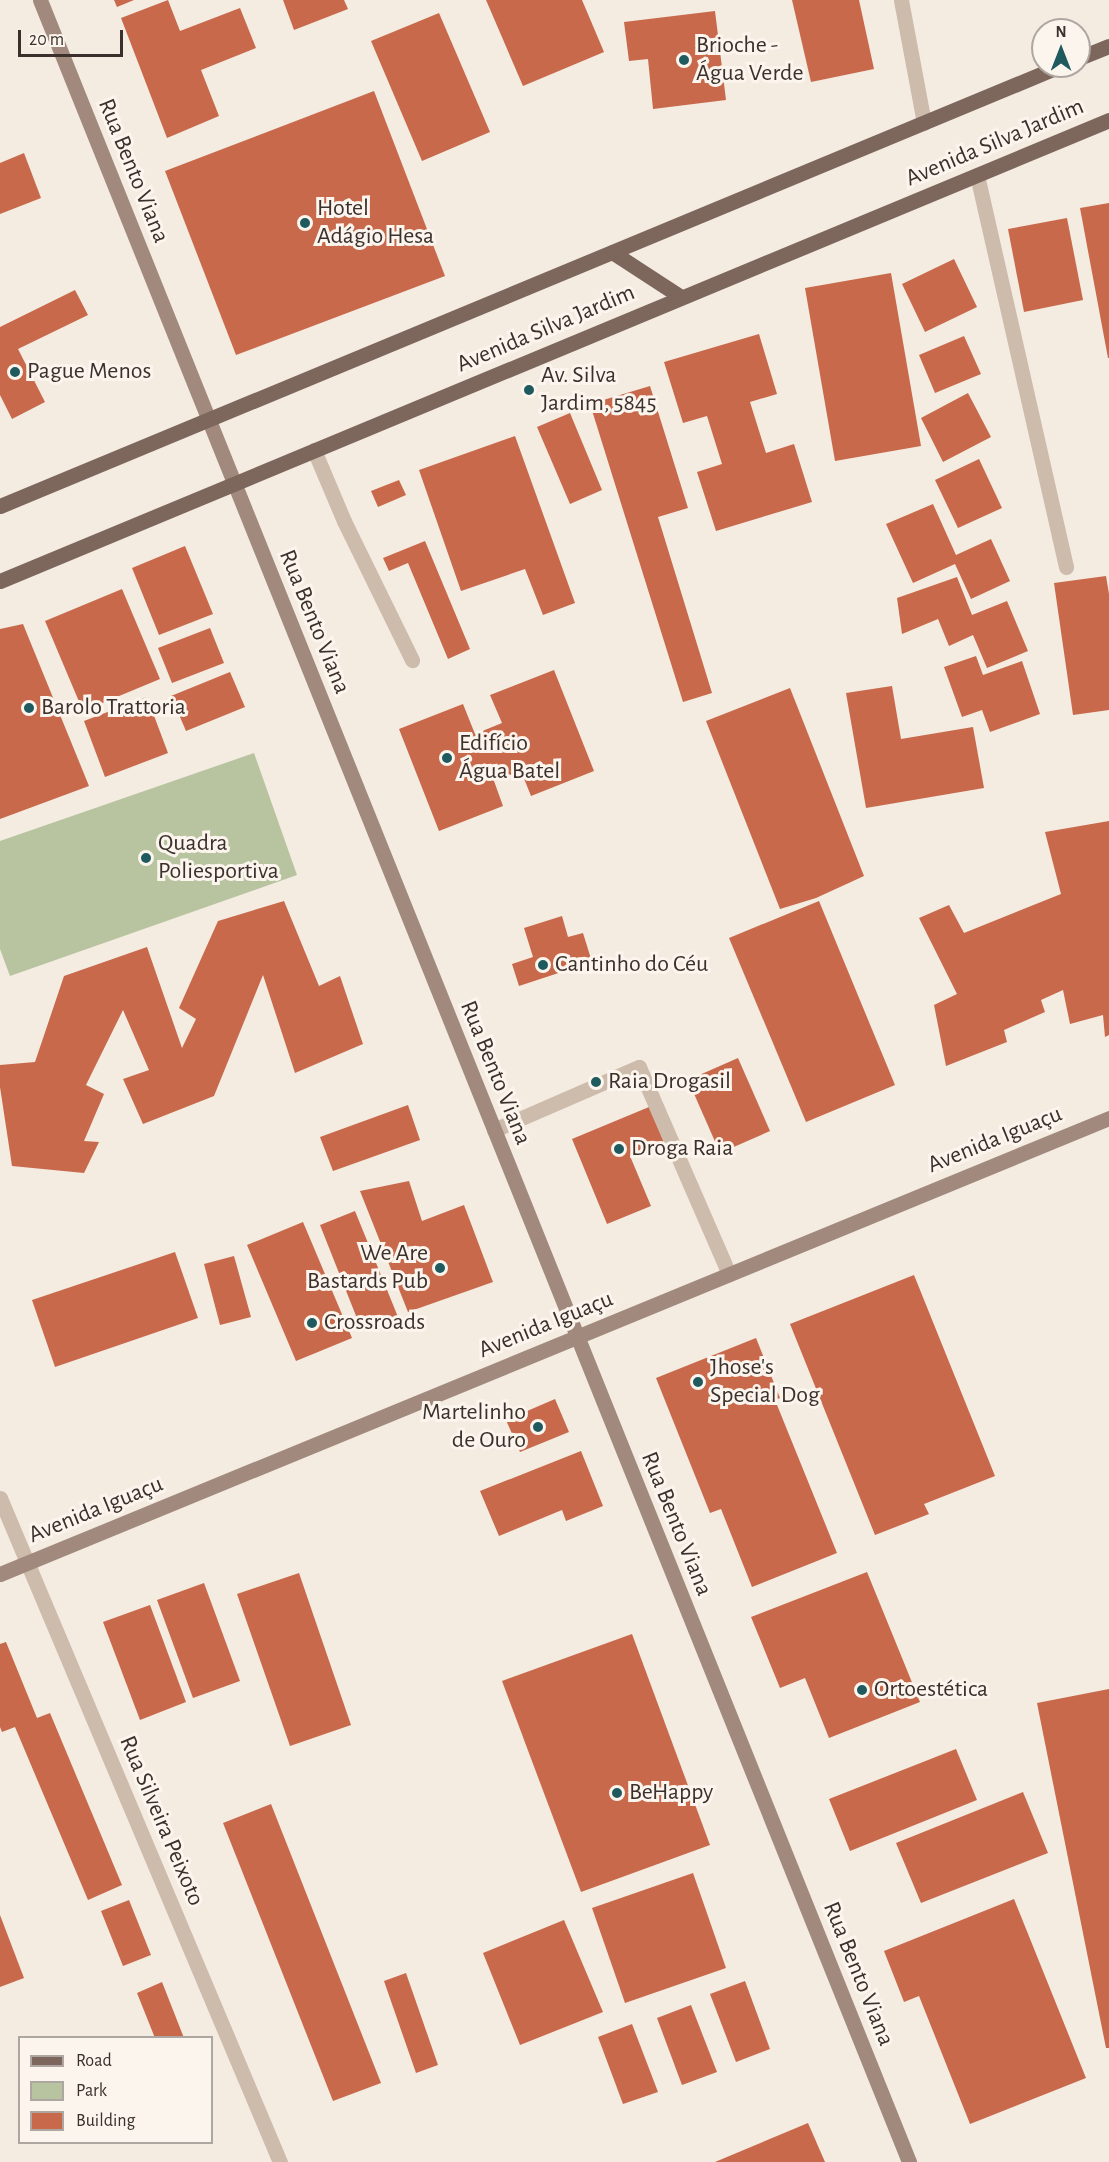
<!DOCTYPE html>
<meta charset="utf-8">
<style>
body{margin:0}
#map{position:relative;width:1109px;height:2162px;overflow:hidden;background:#f4ebe1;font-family:"Alegreya Sans",sans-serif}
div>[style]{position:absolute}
.green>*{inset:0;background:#b8c4a0}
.building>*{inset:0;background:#c8694b}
.service>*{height:15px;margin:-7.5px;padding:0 7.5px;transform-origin:7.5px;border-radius:7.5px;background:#cdbbac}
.minor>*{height:15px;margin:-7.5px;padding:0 7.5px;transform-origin:7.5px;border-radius:7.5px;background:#cdbbac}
.secondary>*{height:15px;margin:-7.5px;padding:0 7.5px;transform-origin:7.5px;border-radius:7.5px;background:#a18a7d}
.primary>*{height:15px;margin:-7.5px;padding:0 7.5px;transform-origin:7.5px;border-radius:7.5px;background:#7d675c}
.dots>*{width:16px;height:16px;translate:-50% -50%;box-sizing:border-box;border:3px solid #fbf5ee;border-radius:50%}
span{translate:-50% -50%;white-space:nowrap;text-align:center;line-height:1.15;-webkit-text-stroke:6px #fbf5ee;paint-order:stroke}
.poi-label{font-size:24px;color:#3b302b}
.left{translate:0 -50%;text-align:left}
.right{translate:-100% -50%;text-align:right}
.street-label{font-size:24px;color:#3b302b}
.legend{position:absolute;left:18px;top:2036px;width:195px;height:108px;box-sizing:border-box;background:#fbf5ee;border:2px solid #aea6a0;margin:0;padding:8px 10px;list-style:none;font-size:18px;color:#3b302b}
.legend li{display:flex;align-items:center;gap:12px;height:30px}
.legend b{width:30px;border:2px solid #aea6a0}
.north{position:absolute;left:1031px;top:18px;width:60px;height:60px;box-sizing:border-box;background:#fbf5ee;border:2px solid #aea6a0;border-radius:50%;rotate:0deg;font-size:16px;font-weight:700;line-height:24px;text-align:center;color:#3b302b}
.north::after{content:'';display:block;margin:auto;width:21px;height:27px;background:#1f5a5e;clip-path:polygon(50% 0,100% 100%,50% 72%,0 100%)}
.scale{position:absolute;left:18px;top:30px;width:105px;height:27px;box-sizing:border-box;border:3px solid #3b302b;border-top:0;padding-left:8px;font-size:18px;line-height:21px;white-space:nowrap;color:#3b302b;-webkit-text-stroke:4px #fbf5ee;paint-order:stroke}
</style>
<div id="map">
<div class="green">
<i style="clip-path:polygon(254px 753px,297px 875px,10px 976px,0 949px,0 841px)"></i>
</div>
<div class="building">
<i style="clip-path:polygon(114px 0,134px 0,117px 7px)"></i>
<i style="clip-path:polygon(168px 0,180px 31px,240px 8px,256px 48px,201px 70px,219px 116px,167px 138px,121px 18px)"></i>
<i style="clip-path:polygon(283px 0,344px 0,348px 9px,294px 30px)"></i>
<i style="clip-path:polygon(486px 0,582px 0,604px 52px,523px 86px)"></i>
<i style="clip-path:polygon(792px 0,859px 0,874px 69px,811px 82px)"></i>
<i style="clip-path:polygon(715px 11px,726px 100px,653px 109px,648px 59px,629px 61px,624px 22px)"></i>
<i style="clip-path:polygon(439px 13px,490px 132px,422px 161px,371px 41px)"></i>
<i style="clip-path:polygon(374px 91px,445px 276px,236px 355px,165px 171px)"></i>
<i style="clip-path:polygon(24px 153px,41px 198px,0 214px,0 163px)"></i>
<i style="clip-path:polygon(1109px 203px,1109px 358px,1108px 358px,1080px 208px)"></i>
<i style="clip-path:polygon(1067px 218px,1083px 300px,1024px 312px,1008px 229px)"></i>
<i style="clip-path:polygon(954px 259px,977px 307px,925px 332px,902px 284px)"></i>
<i style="clip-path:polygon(891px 273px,921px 446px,835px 461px,805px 288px)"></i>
<i style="clip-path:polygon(75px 290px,88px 315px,18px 349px,45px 402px,12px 419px,0 395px,0 327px)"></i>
<i style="clip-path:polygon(759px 334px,777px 394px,750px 402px,766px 453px,794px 444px,812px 502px,716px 531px,697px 472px,722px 464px,707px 416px,683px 423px,664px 362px)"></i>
<i style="clip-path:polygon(964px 336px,981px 374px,935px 393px,919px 355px)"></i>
<i style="clip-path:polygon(650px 386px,688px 508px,658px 517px,712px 693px,683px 702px,590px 404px)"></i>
<i style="clip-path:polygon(968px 393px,991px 437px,943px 462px,921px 418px)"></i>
<i style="clip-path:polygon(570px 413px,602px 490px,570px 504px,537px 427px)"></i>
<i style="clip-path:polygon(515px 436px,575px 603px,543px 615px,525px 569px,461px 591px,419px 470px)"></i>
<i style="clip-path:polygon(979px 459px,1002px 508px,958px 528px,935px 480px)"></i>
<i style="clip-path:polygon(399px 480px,406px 495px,378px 507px,371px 491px)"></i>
<i style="clip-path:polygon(933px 504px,956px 555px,991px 539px,1010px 581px,971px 599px,955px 564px,913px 583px,886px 524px)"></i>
<i style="clip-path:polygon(425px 541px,470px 649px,448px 659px,408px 563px,389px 571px,383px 558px)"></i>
<i style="clip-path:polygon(185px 546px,213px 614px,159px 635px,132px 568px)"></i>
<i style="clip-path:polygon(1106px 576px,1109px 594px,1109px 710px,1073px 715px,1054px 583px)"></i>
<i style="clip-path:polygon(957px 577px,972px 615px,1007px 601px,1028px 651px,987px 668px,973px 635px,949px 646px,938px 619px,902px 634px,897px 598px)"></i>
<i style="clip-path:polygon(122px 589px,160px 679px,83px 711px,45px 621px)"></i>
<i style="clip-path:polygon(23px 624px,89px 786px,0 819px,0 629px)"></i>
<i style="clip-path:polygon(210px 628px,224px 663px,172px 683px,158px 648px)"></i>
<i style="clip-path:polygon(976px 656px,983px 675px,1022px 661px,1040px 714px,990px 732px,982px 710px,962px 717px,944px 667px)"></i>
<i style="clip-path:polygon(554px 670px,594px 771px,531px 796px,521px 771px,494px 781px,503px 806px,439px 831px,399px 729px,463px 704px,475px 734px,502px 723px,490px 695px)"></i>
<i style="clip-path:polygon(230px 672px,245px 707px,186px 731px,171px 696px)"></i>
<i style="clip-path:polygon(892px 686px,901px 739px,973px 727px,984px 788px,866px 808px,846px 693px)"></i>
<i style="clip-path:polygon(790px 688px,864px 876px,816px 898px,780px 909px,706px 721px)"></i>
<i style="clip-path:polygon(147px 697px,168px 753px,105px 777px,84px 721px)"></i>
<i style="clip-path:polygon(1109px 821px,1109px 1035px,1105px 1037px,1103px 1015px,1070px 1024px,1063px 990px,1041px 1000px,1045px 1012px,1004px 1030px,1007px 1042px,946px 1066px,934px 1005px,957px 994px,919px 918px,949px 905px,964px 933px,1061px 894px,1045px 832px)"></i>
<i style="clip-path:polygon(284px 901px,319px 986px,340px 976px,363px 1044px,295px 1073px,263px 975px,214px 1096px,143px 1124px,123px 1079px,149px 1070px,123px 1010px,86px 1085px,104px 1094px,84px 1141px,99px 1142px,84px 1173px,12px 1166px,0 1087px,0 1065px,35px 1062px,64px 976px,147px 947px,182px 1048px,196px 1019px,179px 1008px,218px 921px)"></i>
<i style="clip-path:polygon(819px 901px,895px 1085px,806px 1122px,729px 938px)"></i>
<i style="clip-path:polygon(562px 916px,568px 937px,583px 933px,592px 962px,519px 986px,512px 964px,533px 957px,524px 928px)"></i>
<i style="clip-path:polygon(738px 1058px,770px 1131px,720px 1153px,688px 1080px)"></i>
<i style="clip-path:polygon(408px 1105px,420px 1140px,333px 1171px,320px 1137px)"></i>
<i style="clip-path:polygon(649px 1107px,664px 1142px,630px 1156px,651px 1206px,607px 1224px,572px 1139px)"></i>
<i style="clip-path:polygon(409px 1181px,422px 1221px,464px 1205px,493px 1282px,408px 1312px,360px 1191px)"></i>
<i style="clip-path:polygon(355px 1211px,398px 1317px,362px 1331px,320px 1225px)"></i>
<i style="clip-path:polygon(303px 1222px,352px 1338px,296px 1361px,247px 1245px)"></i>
<i style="clip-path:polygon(175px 1252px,198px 1318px,55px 1367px,32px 1300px)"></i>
<i style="clip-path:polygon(234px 1256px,251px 1317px,220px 1325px,204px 1264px)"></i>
<i style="clip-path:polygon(914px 1275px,995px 1476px,924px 1504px,929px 1514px,875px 1535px,790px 1324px)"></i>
<i style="clip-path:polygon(756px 1338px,780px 1398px,775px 1400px,837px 1553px,752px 1587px,721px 1509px,710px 1513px,656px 1378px)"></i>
<i style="clip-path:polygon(555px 1399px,569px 1432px,520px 1452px,506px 1420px)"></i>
<i style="clip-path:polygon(581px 1451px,603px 1506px,566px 1521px,562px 1510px,499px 1536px,480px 1491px)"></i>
<i style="clip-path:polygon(867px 1572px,920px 1702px,829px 1738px,805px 1678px,780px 1688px,751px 1617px)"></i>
<i style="clip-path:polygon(299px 1573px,351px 1725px,290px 1746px,237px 1594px)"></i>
<i style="clip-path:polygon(204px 1583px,240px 1681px,193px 1698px,157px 1600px)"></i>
<i style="clip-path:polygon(150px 1605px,186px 1702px,140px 1720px,103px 1622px)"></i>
<i style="clip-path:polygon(632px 1634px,710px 1845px,581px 1892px,502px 1681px)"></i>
<i style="clip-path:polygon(6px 1642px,37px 1718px,50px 1713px,122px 1885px,88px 1900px,15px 1727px,2px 1732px,0 1727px,0 1644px)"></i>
<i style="clip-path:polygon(1109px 1689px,1109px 2048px,1106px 2048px,1037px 1703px)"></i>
<i style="clip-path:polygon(956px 1749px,977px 1800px,850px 1851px,829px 1799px)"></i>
<i style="clip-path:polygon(1023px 1792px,1048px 1853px,921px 1903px,896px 1843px)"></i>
<i style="clip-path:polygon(271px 1804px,381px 2083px,333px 2101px,223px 1823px)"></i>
<i style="clip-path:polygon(693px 1873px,726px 1968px,625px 2003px,592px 1908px)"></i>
<i style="clip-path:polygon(1014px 1899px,1086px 2078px,970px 2124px,919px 1996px,904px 2002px,884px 1951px)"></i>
<i style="clip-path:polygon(129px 1900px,151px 1955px,123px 1966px,101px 1911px)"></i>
<i style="clip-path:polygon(0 1915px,24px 1978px,0 1987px)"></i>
<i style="clip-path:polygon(564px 1920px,603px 2012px,520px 2045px,483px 1953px)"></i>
<i style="clip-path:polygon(406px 1973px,438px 2065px,416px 2073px,384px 1981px)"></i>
<i style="clip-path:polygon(745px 1981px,770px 2049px,736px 2062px,710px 1994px)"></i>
<i style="clip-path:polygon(162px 1982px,184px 2038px,155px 2038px,137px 1993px)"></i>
<i style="clip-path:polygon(691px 2005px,717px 2072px,682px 2085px,657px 2018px)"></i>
<i style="clip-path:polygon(632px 2024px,658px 2092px,623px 2104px,598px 2037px)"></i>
<i style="clip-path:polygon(808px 2123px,825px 2162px,715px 2162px)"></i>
</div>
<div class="service">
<i style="left:977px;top:175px;width:402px;rotate:77.2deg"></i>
<i style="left:314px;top:450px;width:77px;rotate:67.1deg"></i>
<i style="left:344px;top:521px;width:155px;rotate:63.9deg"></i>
<i style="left:494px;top:1130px;width:158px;rotate:-23.5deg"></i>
<i style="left:639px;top:1067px;width:226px;rotate:66.5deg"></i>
</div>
<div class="minor">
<i style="left:901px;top:0;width:125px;rotate:79.4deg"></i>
<i style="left:0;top:1498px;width:721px;rotate:67.14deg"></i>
</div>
<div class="secondary">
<i style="left:40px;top:0;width:2330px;rotate:68.1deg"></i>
<i style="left:0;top:1574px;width:1199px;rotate:-22.35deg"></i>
</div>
<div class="primary">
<i style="left:1079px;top:58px;width:32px;rotate:-22deg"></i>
<i style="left:612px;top:252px;width:82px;rotate:33.1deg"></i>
<i style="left:0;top:506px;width:1148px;rotate:-22.54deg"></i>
<i style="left:0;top:581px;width:1201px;rotate:-22.57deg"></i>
</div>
<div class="dots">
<i style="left:684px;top:60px;background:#1f5a5e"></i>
<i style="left:305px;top:223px;background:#1f5a5e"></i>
<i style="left:15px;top:372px;background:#1f5a5e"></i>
<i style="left:529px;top:390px;background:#1f5a5e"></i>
<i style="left:29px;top:708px;background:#1f5a5e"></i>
<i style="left:447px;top:758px;background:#1f5a5e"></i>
<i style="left:146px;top:858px;background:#1f5a5e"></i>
<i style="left:543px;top:965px;background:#1f5a5e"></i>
<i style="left:596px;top:1082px;background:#1f5a5e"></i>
<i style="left:619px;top:1149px;background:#1f5a5e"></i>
<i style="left:440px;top:1268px;background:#1f5a5e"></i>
<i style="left:312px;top:1323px;background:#1f5a5e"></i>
<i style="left:698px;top:1382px;background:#1f5a5e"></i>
<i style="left:538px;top:1427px;background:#1f5a5e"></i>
<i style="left:862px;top:1690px;background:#1f5a5e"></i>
<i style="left:617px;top:1793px;background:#1f5a5e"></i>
</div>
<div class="poi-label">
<span class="left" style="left:696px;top:60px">Brioche -<br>Água Verde</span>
<span class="left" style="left:317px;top:223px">Hotel<br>Adágio Hesa</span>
<span class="left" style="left:27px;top:372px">Pague Menos</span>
<span class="left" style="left:541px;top:390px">Av. Silva<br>Jardim, 5845</span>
<span class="left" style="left:41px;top:708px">Barolo Trattoria</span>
<span class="left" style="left:459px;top:758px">Edifício<br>Água Batel</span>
<span class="left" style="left:158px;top:858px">Quadra<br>Poliesportiva</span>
<span class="left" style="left:555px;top:965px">Cantinho do Céu</span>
<span class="left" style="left:608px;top:1082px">Raia Drogasil</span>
<span class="left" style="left:631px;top:1149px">Droga Raia</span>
<span class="right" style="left:428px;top:1268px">We Are<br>Bastards Pub</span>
<span class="left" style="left:324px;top:1323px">Crossroads</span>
<span class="left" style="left:710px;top:1382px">Jhose's<br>Special Dog</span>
<span class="right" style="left:526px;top:1427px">Martelinho<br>de Ouro</span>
<span class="left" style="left:874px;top:1690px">Ortoestética</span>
<span class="left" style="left:629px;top:1793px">BeHappy</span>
</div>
<div class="street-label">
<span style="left:995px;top:143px;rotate:-23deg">Avenida Silva Jardim</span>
<span style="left:133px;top:171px;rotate:68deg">Rua Bento Viana</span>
<span style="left:546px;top:329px;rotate:-23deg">Avenida Silva Jardim</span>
<span style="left:314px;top:622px;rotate:68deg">Rua Bento Viana</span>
<span style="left:495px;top:1073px;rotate:68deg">Rua Bento Viana</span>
<span style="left:995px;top:1140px;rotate:-22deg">Avenida Iguaçu</span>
<span style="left:546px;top:1325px;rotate:-22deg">Avenida Iguaçu</span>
<span style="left:96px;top:1510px;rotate:-22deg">Avenida Iguaçu</span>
<span style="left:676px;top:1524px;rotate:68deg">Rua Bento Viana</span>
<span style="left:161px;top:1821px;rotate:67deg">Rua Silveira Peixoto</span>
<span style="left:858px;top:1974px;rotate:68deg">Rua Bento Viana</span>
</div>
<ul class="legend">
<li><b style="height:8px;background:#7d675c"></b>Road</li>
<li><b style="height:16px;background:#b8c4a0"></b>Park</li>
<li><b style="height:16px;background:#c8694b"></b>Building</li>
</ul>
<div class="north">N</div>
<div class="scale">20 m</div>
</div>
